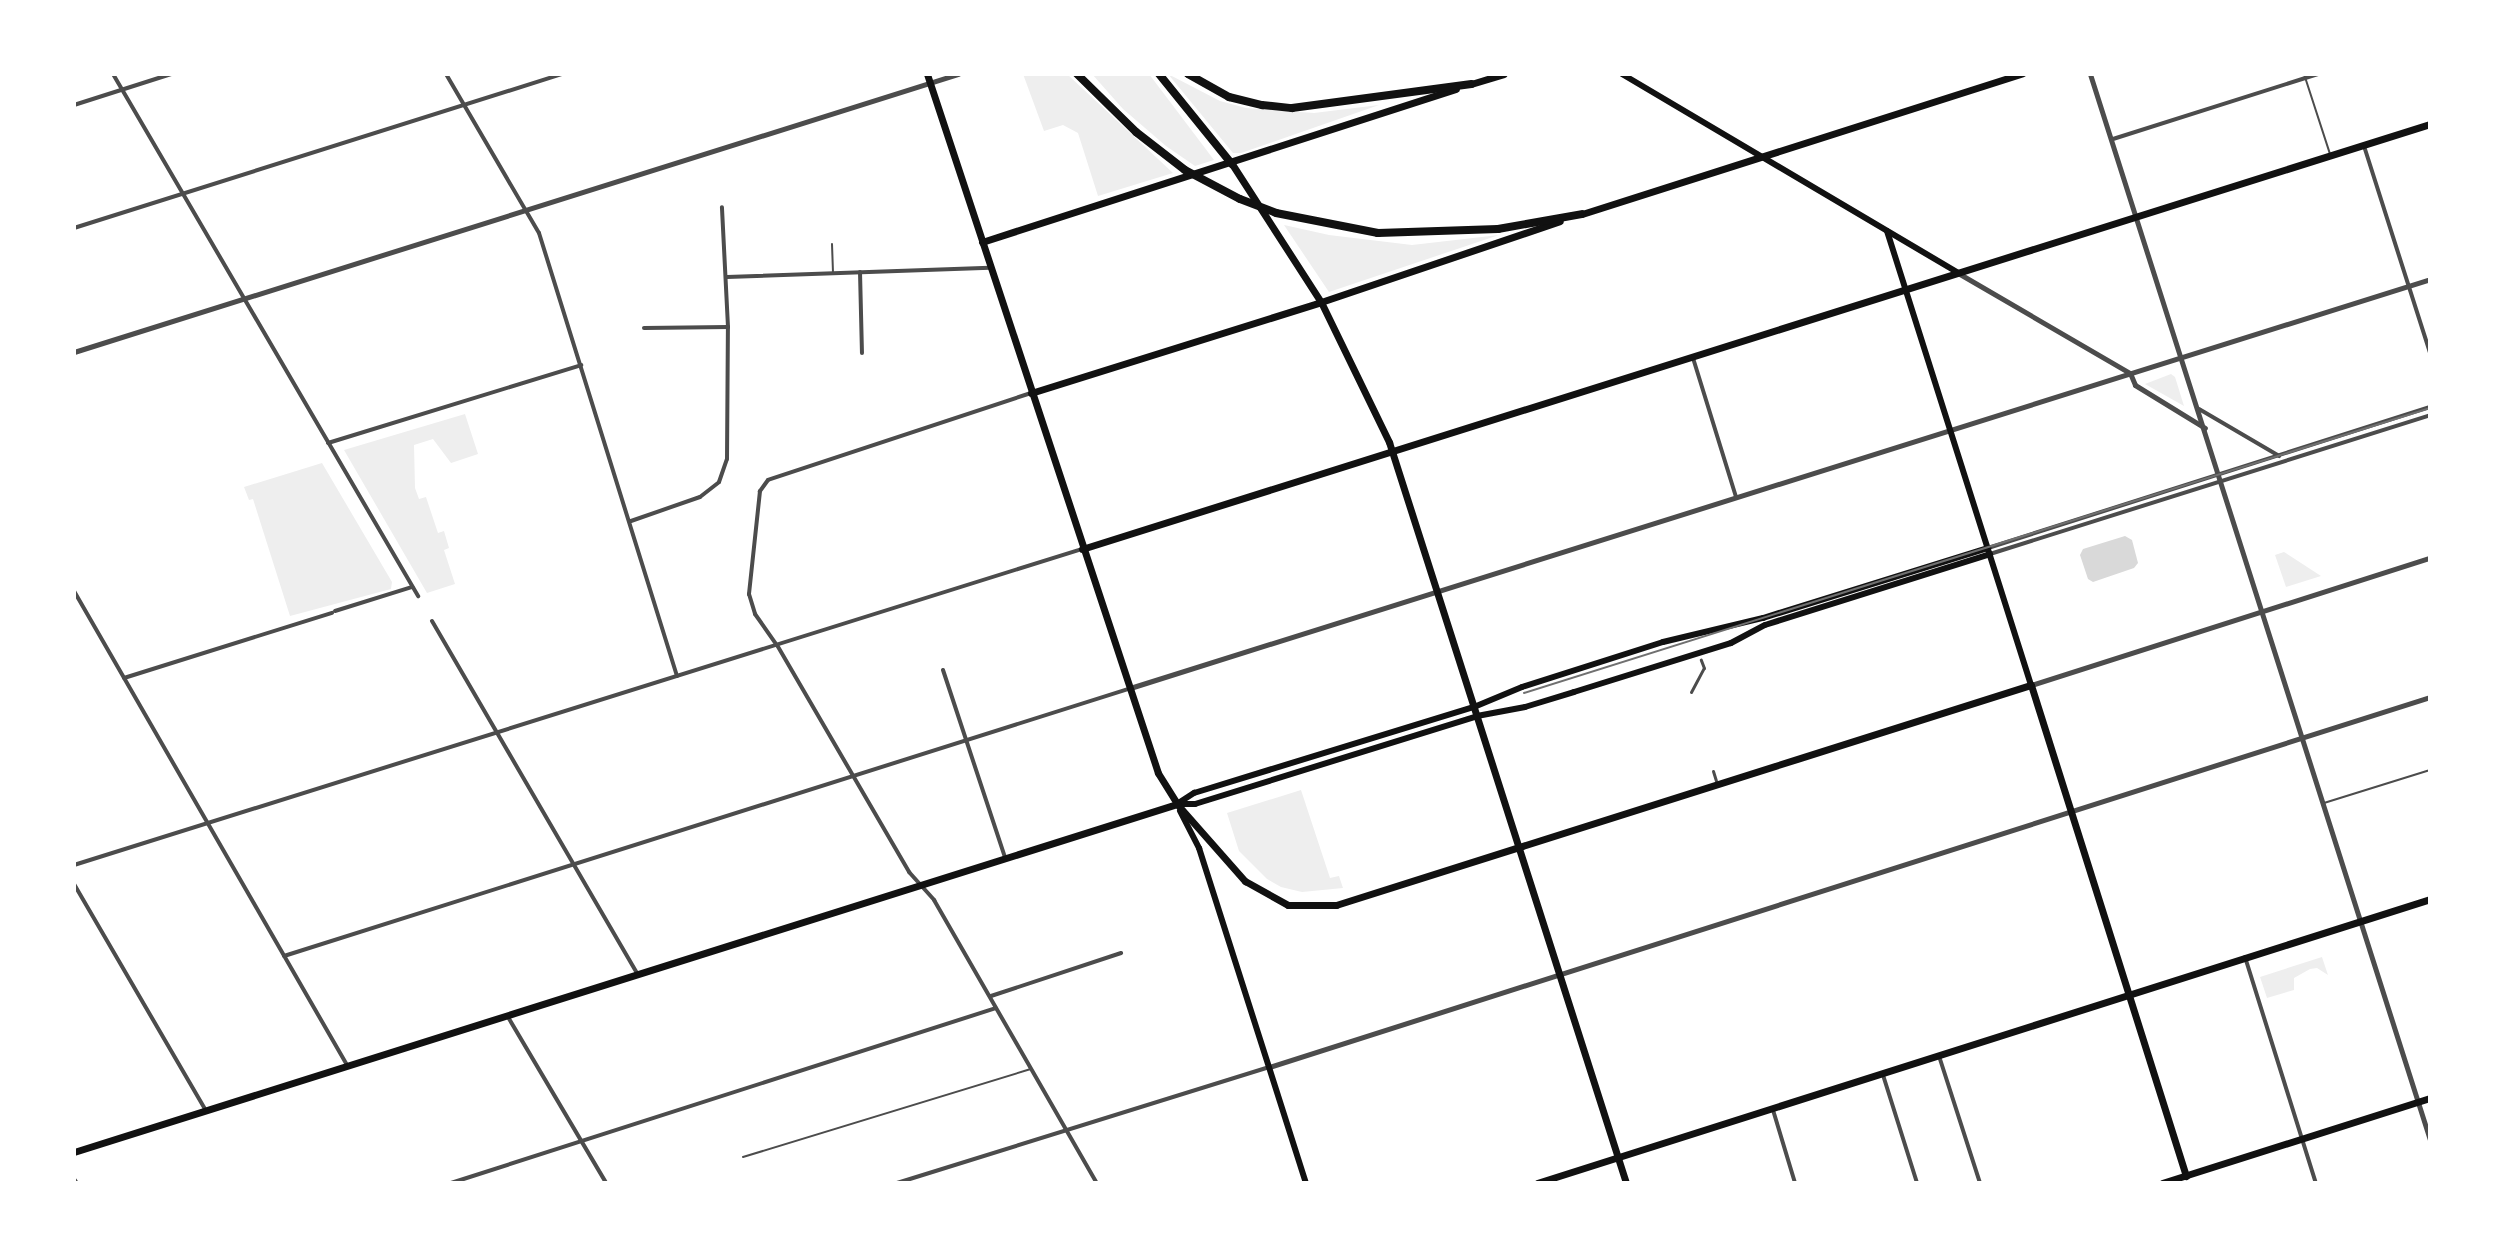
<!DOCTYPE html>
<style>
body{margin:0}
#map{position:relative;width:2504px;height:1257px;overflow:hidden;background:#fff;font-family:Figtree,sans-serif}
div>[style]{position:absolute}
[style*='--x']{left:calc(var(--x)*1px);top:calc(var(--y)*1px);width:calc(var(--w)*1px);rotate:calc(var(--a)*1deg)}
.green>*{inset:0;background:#eee}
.water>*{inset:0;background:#d9d9d9}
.service>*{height:2px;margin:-1px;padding:0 1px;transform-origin:1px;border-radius:1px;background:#4c4c4c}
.pedestrian>*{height:3px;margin:-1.5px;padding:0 1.5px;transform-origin:1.5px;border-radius:1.5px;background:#4c4c4c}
.minor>*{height:4px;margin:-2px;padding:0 2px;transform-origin:2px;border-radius:2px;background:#4c4c4c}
.tertiary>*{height:5px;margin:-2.5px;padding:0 2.5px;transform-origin:2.5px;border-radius:2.5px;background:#4c4c4c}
.secondary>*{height:6px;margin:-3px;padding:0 3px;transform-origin:3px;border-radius:3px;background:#111}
.primary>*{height:7px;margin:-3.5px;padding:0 3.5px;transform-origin:3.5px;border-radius:3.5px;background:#111}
.trunk>*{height:7px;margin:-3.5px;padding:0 3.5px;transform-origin:3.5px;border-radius:3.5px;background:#111}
.motorway>*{height:8px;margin:-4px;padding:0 4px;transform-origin:4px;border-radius:4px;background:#111}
.tram>*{height:2px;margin:-1px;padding:0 1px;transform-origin:1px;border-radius:1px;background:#707070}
span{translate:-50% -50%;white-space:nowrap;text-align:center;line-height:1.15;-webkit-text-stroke:6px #fff;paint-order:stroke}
.frame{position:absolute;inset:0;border:76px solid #fff;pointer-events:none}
</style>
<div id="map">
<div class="green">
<div style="clip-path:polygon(1023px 74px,1067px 74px,1173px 173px,1098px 196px,1078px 133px,1063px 125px,1044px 131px)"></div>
<div style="clip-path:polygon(1092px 74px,1149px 74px,1214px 160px,1195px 166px,1166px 146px,1123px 109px)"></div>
<div style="clip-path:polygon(1168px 74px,1220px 101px,1246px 108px,1314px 113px,1379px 105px,1241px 153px,1233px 153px)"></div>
<div style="clip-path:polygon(1284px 225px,1329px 235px,1412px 245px,1499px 235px,1329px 292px)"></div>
<div style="clip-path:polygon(2171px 374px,2175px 377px,2184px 406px,2145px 384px)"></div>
<div style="clip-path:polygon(465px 414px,478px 454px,451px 463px,433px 439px,414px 445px,415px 488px,419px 499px,426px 497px,438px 533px,444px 531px,449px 548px,444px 550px,455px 584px,427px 593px,344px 450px)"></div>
<div style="clip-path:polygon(322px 463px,392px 582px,391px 589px,290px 616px,253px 499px,249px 500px,244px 487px)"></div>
<div style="clip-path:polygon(2284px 552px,2321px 576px,2286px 587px,2275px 555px)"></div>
<div style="clip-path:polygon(1301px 790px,1330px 878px,1339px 876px,1343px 888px,1302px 892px,1281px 887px,1267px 879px,1239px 851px,1227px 813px)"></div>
<div style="clip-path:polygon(2322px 957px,2328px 975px,2317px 968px,2310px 969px,2294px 978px,2294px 990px,2267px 998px,2260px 977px)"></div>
</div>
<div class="water">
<div style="clip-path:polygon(2125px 536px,2132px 540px,2138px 563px,2134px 568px,2093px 582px,2088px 579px,2080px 555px,2083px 549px)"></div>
</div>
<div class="service">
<div style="--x:2304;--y:74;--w:84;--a:72"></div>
<div style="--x:832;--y:244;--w:28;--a:88"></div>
<div style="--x:2324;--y:803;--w:111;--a:-17.3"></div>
<div style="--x:743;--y:1157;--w:300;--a:-17"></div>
</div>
<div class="pedestrian">
<div style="--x:1691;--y:692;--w:27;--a:-62"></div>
<div style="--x:1704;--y:668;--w:9;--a:-111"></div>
<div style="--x:1713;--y:771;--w:10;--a:73"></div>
</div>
<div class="minor">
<div style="--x:113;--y:74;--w:605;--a:59.7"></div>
<div style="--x:446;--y:74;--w:184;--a:59.7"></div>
<div style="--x:539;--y:233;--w:464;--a:72.7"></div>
<div style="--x:74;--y:105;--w:102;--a:-17.7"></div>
<div style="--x:2113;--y:139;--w:215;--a:-17.6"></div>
<div style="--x:2364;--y:146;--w:217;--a:72.3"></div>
<div style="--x:74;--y:228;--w:512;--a:-17.51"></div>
<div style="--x:860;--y:272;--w:81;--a:88.6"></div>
<div style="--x:727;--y:277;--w:263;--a:-2"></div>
<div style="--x:644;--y:328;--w:84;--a:-0.7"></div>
<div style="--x:1693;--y:358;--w:145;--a:72.8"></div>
<div style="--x:1031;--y:393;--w:277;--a:161.7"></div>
<div style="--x:768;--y:480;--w:14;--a:126"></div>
<div style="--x:760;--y:491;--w:104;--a:96.1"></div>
<div style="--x:749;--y:594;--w:21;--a:73"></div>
<div style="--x:755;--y:614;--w:38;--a:55"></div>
<div style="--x:777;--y:645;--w:263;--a:59.8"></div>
<div style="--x:909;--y:872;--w:38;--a:48"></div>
<div style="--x:934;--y:900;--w:327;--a:60.1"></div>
<div style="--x:2199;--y:409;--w:93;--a:30.4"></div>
<div style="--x:328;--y:443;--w:265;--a:-17.1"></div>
<div style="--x:631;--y:521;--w:73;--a:-19.2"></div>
<div style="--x:700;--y:497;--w:24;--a:-38"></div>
<div style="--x:719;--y:482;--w:24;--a:-71"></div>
<div style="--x:727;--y:459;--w:132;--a:-89.6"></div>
<div style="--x:728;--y:327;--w:120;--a:-92.9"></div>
<div style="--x:1988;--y:548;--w:464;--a:-17.7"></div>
<div style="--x:1990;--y:554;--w:461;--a:-17.5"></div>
<div style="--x:74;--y:591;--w:547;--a:60.06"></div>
<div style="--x:335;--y:611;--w:81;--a:-17.3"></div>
<div style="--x:432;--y:621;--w:410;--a:59.8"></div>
<div style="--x:943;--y:670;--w:198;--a:71.7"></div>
<div style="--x:124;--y:678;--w:218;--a:-17.4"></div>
<div style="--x:74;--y:865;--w:1056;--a:-17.41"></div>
<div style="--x:74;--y:884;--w:263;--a:59.8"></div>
<div style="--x:284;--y:956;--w:885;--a:-17.55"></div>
<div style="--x:2245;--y:957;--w:237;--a:72.6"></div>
<div style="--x:991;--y:996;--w:137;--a:-18.3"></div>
<div style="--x:508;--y:1017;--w:193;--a:59.4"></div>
<div style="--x:1939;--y:1056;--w:133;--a:72.1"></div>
<div style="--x:1883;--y:1075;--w:113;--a:72.5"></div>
<div style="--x:1773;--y:1110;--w:76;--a:73.2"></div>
<div style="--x:451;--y:1183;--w:572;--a:-17.8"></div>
<div style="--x:897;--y:1183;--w:390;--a:-17.3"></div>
</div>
<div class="tertiary">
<div style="--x:2090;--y:74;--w:1119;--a:72.31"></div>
<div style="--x:1958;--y:273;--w:199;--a:30.2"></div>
<div style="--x:2130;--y:373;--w:13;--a:67"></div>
<div style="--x:2135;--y:385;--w:82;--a:31.6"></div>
<div style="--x:74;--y:352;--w:927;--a:-17.46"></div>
<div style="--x:2031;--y:685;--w:419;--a:-17.7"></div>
<div style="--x:1130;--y:688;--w:1363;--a:-17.46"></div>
<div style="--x:1269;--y:1067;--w:1219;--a:-17.68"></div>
<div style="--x:74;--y:1180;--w:4;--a:56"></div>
</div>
<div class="secondary">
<div style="--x:1622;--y:74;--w:391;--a:30.6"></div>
<div style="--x:1887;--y:231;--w:476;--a:72.4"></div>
<div style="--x:1180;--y:802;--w:17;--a:-33"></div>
<div style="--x:1194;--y:793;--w:293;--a:-17.1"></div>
<div style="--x:1474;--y:707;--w:52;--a:-22.6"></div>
<div style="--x:1522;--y:687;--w:148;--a:-17.7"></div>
<div style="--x:1663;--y:642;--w:103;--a:-13.5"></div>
<div style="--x:1763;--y:618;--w:236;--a:-17.3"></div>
<div style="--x:1177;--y:804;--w:18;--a:0"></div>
<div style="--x:1195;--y:804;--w:295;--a:-17.3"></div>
<div style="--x:1477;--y:716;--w:49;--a:-10.6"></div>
<div style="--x:1525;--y:707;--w:51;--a:-17"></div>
<div style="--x:1574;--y:692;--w:164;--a:-17.3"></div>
<div style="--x:1731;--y:643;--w:38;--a:-28"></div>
<div style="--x:1765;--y:625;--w:236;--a:-17.5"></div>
<div style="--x:1180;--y:811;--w:42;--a:62.8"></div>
<div style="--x:1199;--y:848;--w:352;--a:72.3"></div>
</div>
<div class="primary">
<div style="--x:927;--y:74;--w:736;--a:71.71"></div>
<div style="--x:1158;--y:773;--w:36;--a:58"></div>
<div style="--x:1177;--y:804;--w:103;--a:48.6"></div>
<div style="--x:1245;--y:881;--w:49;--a:29.2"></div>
<div style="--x:1288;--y:905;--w:48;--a:0"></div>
<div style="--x:1336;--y:905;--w:729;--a:-17.57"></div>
<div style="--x:2031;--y:685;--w:515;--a:72.48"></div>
<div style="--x:1232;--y:164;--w:164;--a:57.2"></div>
<div style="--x:1321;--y:302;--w:156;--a:64.1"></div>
<div style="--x:1389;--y:442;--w:778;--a:72.26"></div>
<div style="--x:982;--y:242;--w:498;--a:-17.9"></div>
<div style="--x:1031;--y:393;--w:304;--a:-17.4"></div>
<div style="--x:1321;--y:302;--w:252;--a:-18.7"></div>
<div style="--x:1082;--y:549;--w:1413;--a:-17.5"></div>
<div style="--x:74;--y:1152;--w:1157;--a:-17.51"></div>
<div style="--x:1537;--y:1183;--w:937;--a:-17.64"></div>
<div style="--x:2162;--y:1183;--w:281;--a:-17.6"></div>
</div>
<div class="trunk">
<div style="--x:1471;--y:84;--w:34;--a:-17"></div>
<div style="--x:1582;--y:214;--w:462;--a:-17.7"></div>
</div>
<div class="motorway">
<div style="--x:1077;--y:74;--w:83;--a:44.5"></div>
<div style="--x:1136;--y:132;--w:62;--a:37.8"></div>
<div style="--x:1185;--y:170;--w:62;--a:27.8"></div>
<div style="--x:1240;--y:199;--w:39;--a:21"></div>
<div style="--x:1276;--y:213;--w:104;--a:11.1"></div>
<div style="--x:1378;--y:233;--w:120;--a:-1.9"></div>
<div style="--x:1498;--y:229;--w:85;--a:-10.1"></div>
<div style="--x:1159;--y:74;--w:116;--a:51"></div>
<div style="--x:1188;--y:74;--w:47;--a:29.3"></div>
<div style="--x:1229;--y:97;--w:34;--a:14"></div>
<div style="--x:1262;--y:105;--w:30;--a:6"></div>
<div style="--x:1292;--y:108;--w:181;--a:-7.6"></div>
</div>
<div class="tram">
<div style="--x:1524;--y:693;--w:950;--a:-17.46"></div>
</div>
<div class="frame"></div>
</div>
